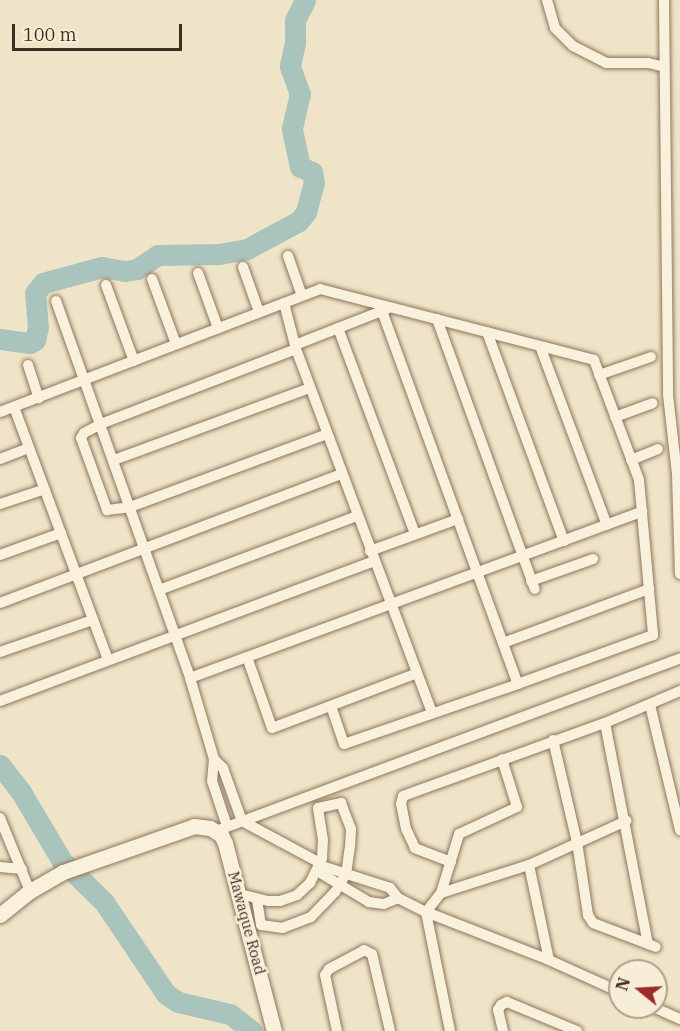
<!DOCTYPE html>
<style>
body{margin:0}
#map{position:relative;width:680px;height:1031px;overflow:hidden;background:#f0e4c8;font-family:"IBM Plex Serif",serif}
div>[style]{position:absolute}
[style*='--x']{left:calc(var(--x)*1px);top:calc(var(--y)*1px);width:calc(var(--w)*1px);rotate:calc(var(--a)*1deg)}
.river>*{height:21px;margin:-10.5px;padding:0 10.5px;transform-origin:10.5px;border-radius:10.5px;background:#a9c4bc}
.roads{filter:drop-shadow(0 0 2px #8d765c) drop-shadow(0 0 2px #8d765c)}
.street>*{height:10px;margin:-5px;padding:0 5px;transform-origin:5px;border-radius:5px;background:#faf1dc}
.secondary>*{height:15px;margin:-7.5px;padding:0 7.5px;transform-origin:7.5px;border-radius:7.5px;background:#faf1dc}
span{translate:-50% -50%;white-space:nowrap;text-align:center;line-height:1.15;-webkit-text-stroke:4.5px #f7eed8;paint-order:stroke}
.street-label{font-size:15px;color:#3d2e20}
.north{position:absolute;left:608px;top:959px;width:60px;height:60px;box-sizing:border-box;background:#f7eed8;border:2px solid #ada18e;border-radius:50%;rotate:288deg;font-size:16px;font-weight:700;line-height:24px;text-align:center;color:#3d2e20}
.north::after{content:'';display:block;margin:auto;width:21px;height:27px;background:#9e2a2b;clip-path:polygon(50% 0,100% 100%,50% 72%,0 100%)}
.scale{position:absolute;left:12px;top:24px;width:170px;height:27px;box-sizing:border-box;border:3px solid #3d2e20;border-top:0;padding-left:8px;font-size:18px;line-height:21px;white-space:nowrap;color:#3d2e20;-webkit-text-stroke:4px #f7eed8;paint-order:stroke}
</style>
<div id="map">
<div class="river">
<div style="--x:0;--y:339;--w:30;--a:8"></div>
<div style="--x:30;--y:343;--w:6;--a:-31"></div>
<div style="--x:35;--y:340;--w:13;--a:-77"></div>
<div style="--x:38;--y:327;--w:34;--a:-95"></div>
<div style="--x:35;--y:293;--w:13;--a:-51"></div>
<div style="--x:43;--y:283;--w:61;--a:-15.2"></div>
<div style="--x:102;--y:267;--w:23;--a:10"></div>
<div style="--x:125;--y:271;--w:12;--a:-9"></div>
<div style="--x:137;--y:269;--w:25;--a:-34"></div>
<div style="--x:158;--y:255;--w:61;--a:-0.9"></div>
<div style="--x:219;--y:254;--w:28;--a:-10"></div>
<div style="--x:247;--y:249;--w:59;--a:-28.3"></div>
<div style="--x:299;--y:221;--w:11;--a:-52"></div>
<div style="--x:306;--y:212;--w:30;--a:-75"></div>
<div style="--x:314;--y:183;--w:11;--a:-100"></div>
<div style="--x:312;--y:172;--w:13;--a:-157"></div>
<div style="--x:300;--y:167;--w:40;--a:-102"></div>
<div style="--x:292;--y:128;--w:35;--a:-77"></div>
<div style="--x:300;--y:94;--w:30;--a:-110"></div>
<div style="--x:290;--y:66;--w:24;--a:-78"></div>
<div style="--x:295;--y:43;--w:23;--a:-90"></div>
<div style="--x:295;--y:20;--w:22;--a:-63"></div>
<div style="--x:0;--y:765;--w:34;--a:52"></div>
<div style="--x:21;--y:792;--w:80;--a:59.3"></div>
<div style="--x:62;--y:861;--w:59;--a:44.3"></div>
<div style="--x:104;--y:902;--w:111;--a:56"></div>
<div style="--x:166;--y:994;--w:14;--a:34"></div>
<div style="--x:178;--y:1002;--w:53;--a:13"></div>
<div style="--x:230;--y:1014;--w:28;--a:38"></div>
</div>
<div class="roads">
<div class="street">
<div style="--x:547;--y:0;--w:29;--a:74"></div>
<div style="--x:555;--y:28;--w:25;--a:45"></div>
<div style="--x:573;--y:46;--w:37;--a:27"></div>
<div style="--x:606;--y:63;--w:42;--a:0"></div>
<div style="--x:648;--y:63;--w:17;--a:13"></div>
<div style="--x:664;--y:0;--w:395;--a:89.4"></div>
<div style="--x:668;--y:395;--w:80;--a:83.5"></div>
<div style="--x:677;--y:474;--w:100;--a:88.3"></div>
<div style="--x:288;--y:256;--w:42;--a:70.7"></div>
<div style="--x:243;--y:267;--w:48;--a:70.4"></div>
<div style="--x:198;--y:273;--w:59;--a:70"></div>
<div style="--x:152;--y:279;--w:69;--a:69.7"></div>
<div style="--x:106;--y:285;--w:81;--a:69.8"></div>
<div style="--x:56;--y:301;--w:400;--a:70.4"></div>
<div style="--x:190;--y:678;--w:84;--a:73.5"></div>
<div style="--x:214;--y:759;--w:13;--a:45"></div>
<div style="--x:223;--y:768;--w:56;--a:70.3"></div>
<div style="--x:242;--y:821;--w:89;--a:28.3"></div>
<div style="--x:284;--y:303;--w:48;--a:75.4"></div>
<div style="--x:296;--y:349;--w:389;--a:69.5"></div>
<div style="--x:382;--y:311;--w:397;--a:70"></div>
<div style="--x:437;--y:319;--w:287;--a:70.1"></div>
<div style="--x:338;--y:328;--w:220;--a:69.5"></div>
<div style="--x:487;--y:332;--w:223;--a:69.8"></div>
<div style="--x:295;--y:345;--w:99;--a:-21.4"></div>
<div style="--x:540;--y:346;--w:191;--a:69.5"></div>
<div style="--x:296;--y:349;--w:209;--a:159"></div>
<div style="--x:101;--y:424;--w:19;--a:152"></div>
<div style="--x:84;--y:433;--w:6;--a:121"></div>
<div style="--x:81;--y:438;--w:77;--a:70.1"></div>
<div style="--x:107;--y:510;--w:23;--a:-7"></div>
<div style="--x:130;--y:507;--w:210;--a:-20.3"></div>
<div style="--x:28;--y:365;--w:35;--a:72"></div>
<div style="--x:599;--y:375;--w:55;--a:-19.1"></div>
<div style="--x:14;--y:407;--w:270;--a:69.6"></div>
<div style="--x:0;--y:412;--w:343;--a:-21"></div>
<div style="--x:320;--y:289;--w:283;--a:14.5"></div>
<div style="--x:594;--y:360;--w:128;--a:69.4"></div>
<div style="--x:639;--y:480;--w:156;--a:84.8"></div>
<div style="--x:653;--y:635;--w:144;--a:160.1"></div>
<div style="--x:518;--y:684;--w:184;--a:161"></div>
<div style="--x:344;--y:744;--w:40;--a:-108.9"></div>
<div style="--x:615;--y:417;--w:40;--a:-20.2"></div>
<div style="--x:0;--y:459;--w:31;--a:-21"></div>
<div style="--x:114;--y:460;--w:209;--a:-20.2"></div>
<div style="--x:631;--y:460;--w:29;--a:-22"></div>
<div style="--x:0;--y:504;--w:47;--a:-18.4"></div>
<div style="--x:370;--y:551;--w:94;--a:-20"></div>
<div style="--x:0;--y:555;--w:65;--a:-19.8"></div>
<div style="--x:531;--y:581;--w:66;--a:-19.5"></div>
<div style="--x:159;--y:590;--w:211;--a:-20.5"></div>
<div style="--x:0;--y:603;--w:366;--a:-20.7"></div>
<div style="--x:503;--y:643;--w:156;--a:-20.3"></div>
<div style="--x:0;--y:652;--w:98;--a:-19"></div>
<div style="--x:247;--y:657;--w:75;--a:70.6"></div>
<div style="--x:272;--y:728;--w:153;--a:-20.7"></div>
<div style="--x:190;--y:678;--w:482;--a:-20.2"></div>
<div style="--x:0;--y:701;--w:399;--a:-20.5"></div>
<div style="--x:650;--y:705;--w:129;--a:76.5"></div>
<div style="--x:605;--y:723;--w:225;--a:79"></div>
<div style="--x:553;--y:740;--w:105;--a:76.8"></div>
<div style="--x:577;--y:842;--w:74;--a:81.4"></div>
<div style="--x:588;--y:915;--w:9;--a:58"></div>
<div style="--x:593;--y:923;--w:67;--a:20.9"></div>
<div style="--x:214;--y:759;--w:22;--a:95"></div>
<div style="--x:212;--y:781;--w:47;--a:71.6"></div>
<div style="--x:0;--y:818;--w:79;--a:67.7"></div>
<div style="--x:216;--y:831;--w:495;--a:-20.4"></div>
<div style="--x:451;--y:862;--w:39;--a:-159"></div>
<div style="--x:415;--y:848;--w:21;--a:-115"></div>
<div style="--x:406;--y:829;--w:25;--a:-101"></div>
<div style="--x:401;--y:804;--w:8;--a:-76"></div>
<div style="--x:403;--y:796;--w:215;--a:-19.9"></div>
<div style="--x:605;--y:723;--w:82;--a:-23.1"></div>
<div style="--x:319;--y:865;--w:75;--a:17.9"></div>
<div style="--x:390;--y:888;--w:13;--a:51"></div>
<div style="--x:398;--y:898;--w:31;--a:27"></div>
<div style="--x:426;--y:912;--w:132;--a:21.3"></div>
<div style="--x:549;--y:960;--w:78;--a:24.3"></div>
<div style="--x:529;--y:865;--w:97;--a:78.1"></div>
<div style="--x:0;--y:867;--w:22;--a:5"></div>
<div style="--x:317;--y:871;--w:61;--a:30.8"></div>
<div style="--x:369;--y:902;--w:15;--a:8"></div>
<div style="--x:384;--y:904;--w:15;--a:-23"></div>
<div style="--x:441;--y:893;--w:92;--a:-17.7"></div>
<div style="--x:529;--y:865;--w:107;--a:-24.4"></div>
<div style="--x:240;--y:894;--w:29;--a:14"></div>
<div style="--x:268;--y:901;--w:12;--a:0"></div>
<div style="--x:280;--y:901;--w:18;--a:-19"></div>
<div style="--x:297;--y:895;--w:18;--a:-43"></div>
<div style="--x:310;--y:883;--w:28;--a:-64"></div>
<div style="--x:322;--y:858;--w:18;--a:-87"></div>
<div style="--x:323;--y:840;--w:32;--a:-99"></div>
<div style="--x:318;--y:808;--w:24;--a:-12"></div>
<div style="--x:341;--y:803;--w:28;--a:69"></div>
<div style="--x:351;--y:829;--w:17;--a:93"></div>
<div style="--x:350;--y:846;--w:28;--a:98"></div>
<div style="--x:346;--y:874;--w:21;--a:121"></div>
<div style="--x:335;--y:892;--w:35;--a:134"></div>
<div style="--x:311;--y:917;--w:30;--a:159"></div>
<div style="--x:283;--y:928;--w:22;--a:-172"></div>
<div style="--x:261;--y:925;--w:25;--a:-99"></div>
<div style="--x:653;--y:1007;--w:30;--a:24"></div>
<div style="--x:337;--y:1031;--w:57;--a:-102.1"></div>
<div style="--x:325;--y:975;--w:7;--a:-56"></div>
<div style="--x:329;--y:969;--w:40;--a:-28"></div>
<div style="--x:364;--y:950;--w:9;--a:27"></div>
<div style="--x:372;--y:954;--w:79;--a:76.8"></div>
<div style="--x:450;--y:1031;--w:121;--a:-101.4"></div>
<div style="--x:426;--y:912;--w:24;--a:-52"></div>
<div style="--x:441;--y:893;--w:62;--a:-73"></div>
<div style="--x:459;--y:834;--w:64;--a:-25"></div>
<div style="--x:517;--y:807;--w:50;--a:-107.4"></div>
<div style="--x:503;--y:1031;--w:22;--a:-103"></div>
<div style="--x:498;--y:1010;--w:6;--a:-59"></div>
<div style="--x:501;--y:1005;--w:7;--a:-27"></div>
<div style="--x:507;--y:1002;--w:76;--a:22.5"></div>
</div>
<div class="secondary">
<div style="--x:0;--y:915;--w:38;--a:-39"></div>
<div style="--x:30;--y:891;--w:38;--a:-30"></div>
<div style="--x:63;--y:872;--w:139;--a:-19.3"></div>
<div style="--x:194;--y:826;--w:16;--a:7"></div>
<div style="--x:210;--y:828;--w:13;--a:32"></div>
<div style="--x:221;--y:835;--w:9;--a:63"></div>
<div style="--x:225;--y:843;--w:194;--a:75.4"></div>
</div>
</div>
<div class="street-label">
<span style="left:247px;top:923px;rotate:75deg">Mawaque Road</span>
</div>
<div class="north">N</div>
<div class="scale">100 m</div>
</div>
